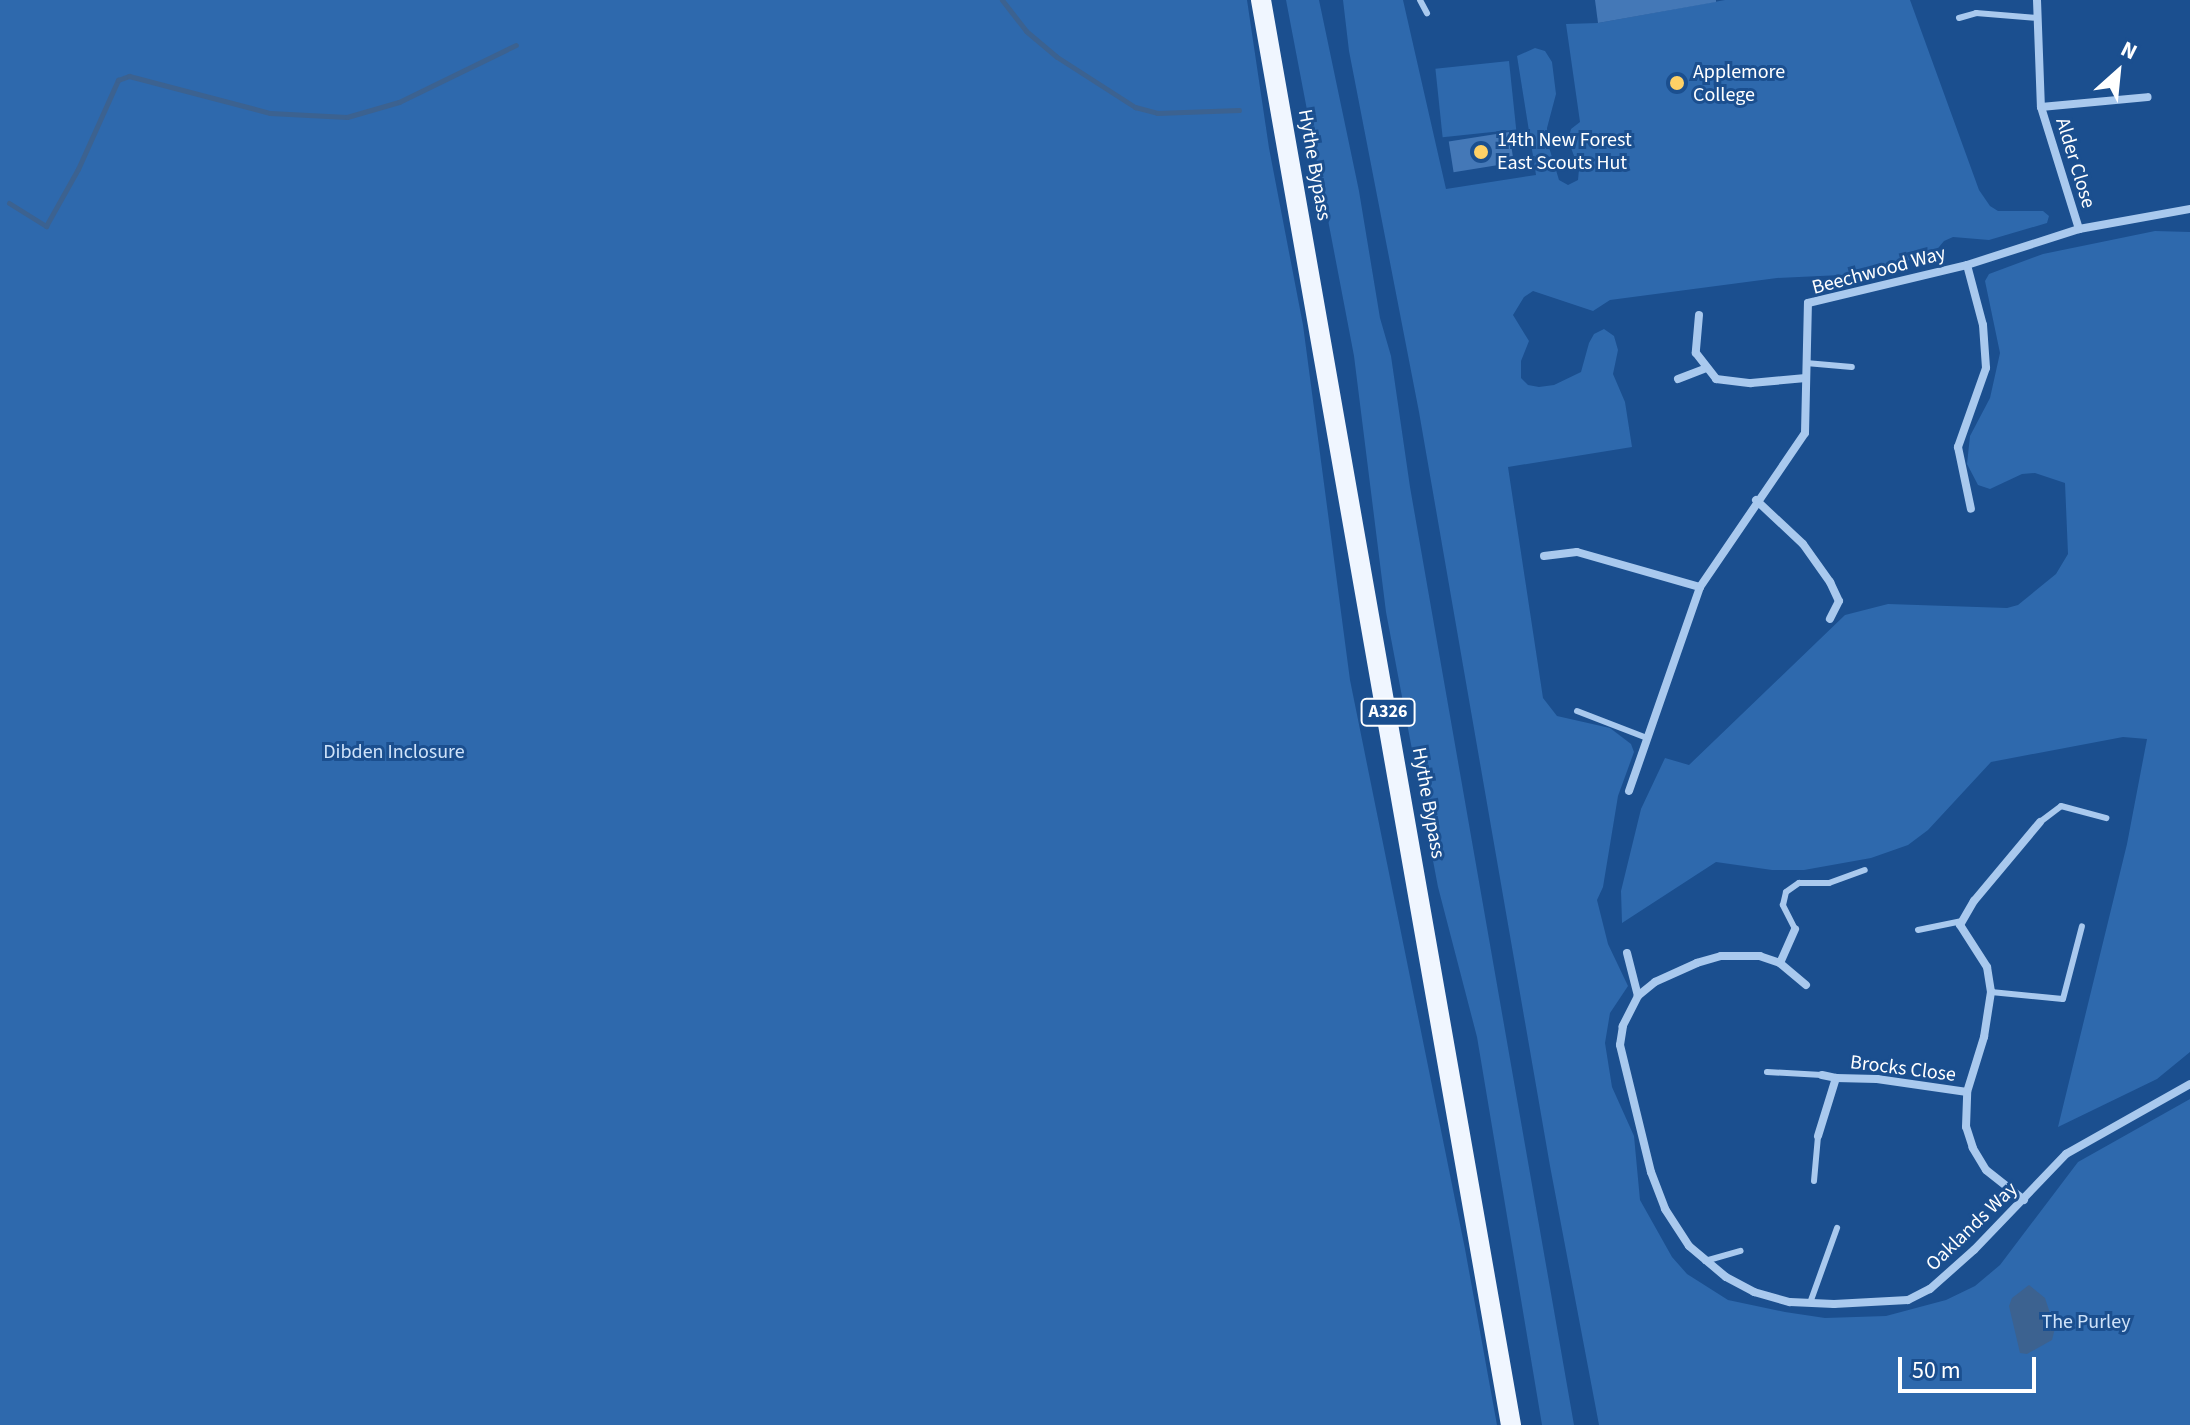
<!DOCTYPE html>
<style>
body{margin:0}
#map{position:relative;width:2190px;height:1425px;overflow:hidden;background:#1b4f8f;font-family:"Source Sans 3",sans-serif}
div>[style]{position:absolute}
[style*='--x']{left:calc(var(--x)*1px);top:calc(var(--y)*1px);width:calc(var(--w)*1px);rotate:calc(var(--a)*1deg)}
.green>*{inset:0;background:#2e69ad;transform-origin:0 0}
.water>*{inset:0;background:#3c6290}
.stream>*{height:5px;margin:-2.5px;padding:0 2.5px;transform-origin:2.5px;border-radius:2.5px;background:#3c6290}
.building>*{inset:0;background:#4478b7;transform-origin:0 0}
.service>*{height:6px;margin:-3px;padding:0 3px;transform-origin:3px;border-radius:3px;background:#a9c9ee}
.minor>*{height:8px;margin:-4px;padding:0 4px;transform-origin:4px;border-radius:4px;background:#a9c9ee}
.primary>*{height:20px;margin:-10px;padding:0 10px;transform-origin:10px;border-radius:10px;background:#f0f6ff}
.dots>*{width:22px;height:22px;translate:-50% -50%;box-sizing:border-box;border:4px solid #1b4f8f;border-radius:50%}
span{translate:-50% -50%;white-space:nowrap;text-align:center;line-height:1.15;-webkit-text-stroke:6px #1b4f8f;paint-order:stroke}
.shield-label span{padding:2px 6px;background:#1b4f8f;border:2px solid;border-radius:6px;-webkit-text-stroke-width:0}
.shield-label{font-size:18px;color:#fff;font-weight:700}
.poi-label{font-size:20px;color:#fff}
.left{translate:0 -50%;text-align:left}
.street-label{font-size:20px;color:#fff}
.park-label{font-size:20px;color:#cfe3fa}
.north{position:absolute;left:2078px;top:32px;width:80px;height:80px;-webkit-text-stroke:6px #1b4f8f;paint-order:stroke;rotate:27deg;font-size:22px;font-weight:700;line-height:32px;text-align:center;color:#fff}
.north::after{content:'';display:block;margin:auto;width:28px;height:36px;background:#fff;clip-path:polygon(50% 0,100% 100%,50% 72%,0 100%)}
.scale{position:absolute;left:1898px;top:1357px;width:138px;height:36px;box-sizing:border-box;border:4px solid #fff;border-top:0;padding-left:10px;font-size:24px;line-height:28px;white-space:nowrap;color:#fff;-webkit-text-stroke:6px #1b4f8f;paint-order:stroke}
</style>
<div id="map">
<div class="green">
<div style="clip-path:polygon(0 0,1247px 0,1269px 148px,1303px 325px,1350px 680px,1465px 1249px,1497px 1425px,0 1425px)"></div>
<div style="clip-path:polygon(1286px 0,1319px 0,1359px 191px,1380px 318px,1391px 356px,1410px 487px,1574px 1425px,1542px 1425px,1477px 1037px,1438px 887px,1386px 612px,1354px 356px)"></div>
<div style="clip-path:polygon(1343px 0,1403px 0,1446px 189px,1536px 175px,1517px 56px,1535px 48px,1545px 51px,1552px 62px,1556px 94px,1547px 128px,1548px 144px,1559px 180px,1568px 185px,1578px 180px,1579px 169px,1568px 140px,1571px 129px,1580px 122px,1566px 24px,1598px 23px,1725px 0,1910px 0,1979px 190px,1990px 206px,1998px 211px,2043px 211px,2049px 216px,2047px 223px,1989px 240px,1953px 237px,1944px 241px,1934px 253px,1862px 274px,1777px 278px,1610px 300px,1593px 311px,1533px 291px,1524px 297px,1513px 315px,1529px 341px,1521px 361px,1521px 378px,1528px 385px,1539px 387px,1554px 385px,1581px 372px,1589px 343px,1594px 334px,1604px 329px,1614px 336px,1618px 350px,1613px 374px,1625px 402px,1632px 447px,1508px 467px,1543px 698px,1557px 716px,1610px 728px,1631px 744px,1634px 752px,1618px 796px,1603px 887px,1597px 900px,1608px 944px,1628px 986px,1610px 1013px,1605px 1043px,1612px 1087px,1634px 1136px,1640px 1200px,1672px 1257px,1687px 1274px,1728px 1300px,1785px 1312px,1825px 1318px,1886px 1316px,1946px 1300px,1975px 1286px,2000px 1265px,2078px 1162px,2190px 1099px,2190px 1425px,1599px 1425px,1550px 1166px,1419px 412px,1349px 51px)"></div>
<div style="left:1509px;top:61px;width:69px;height:74px;rotate:84deg"></div>
<div style="clip-path:polygon(2155px 231px,2190px 232px,2190px 1052px,2157px 1079px,2058px 1127px,2127px 844px,2147px 739px,2123px 737px,1991px 762px,1928px 830px,1908px 845px,1871px 858px,1804px 870px,1772px 870px,1716px 862px,1622px 923px,1621px 891px,1641px 809px,1665px 758px,1689px 765px,1845px 615px,1888px 604px,2007px 608px,2018px 605px,2056px 574px,2068px 554px,2065px 483px,2035px 473px,2022px 474px,1990px 489px,1978px 485px,1967px 464px,1970px 436px,1990px 398px,2000px 353px,1985px 281px,1989px 274px,2043px 254px)"></div>
</div>
<div class="water">
<div style="clip-path:polygon(2029px 1285px,2045px 1298px,2055px 1328px,2052px 1340px,2027px 1354px,2020px 1353px,2009px 1306px,2012px 1298px)"></div>
</div>
<div class="stream">
<div style="--x:1002;--y:0;--w:39;--a:52"></div>
<div style="--x:1026;--y:31;--w:40;--a:40"></div>
<div style="--x:1057;--y:57;--w:93;--a:32.7"></div>
<div style="--x:1135;--y:107;--w:23;--a:15"></div>
<div style="--x:1157;--y:113;--w:82;--a:-2.1"></div>
<div style="--x:9;--y:203;--w:44;--a:31.9"></div>
<div style="--x:46;--y:226;--w:65;--a:-60.7"></div>
<div style="--x:78;--y:169;--w:98;--a:-65.8"></div>
<div style="--x:118;--y:80;--w:12;--a:-20"></div>
<div style="--x:129;--y:76;--w:146;--a:14.7"></div>
<div style="--x:270;--y:113;--w:77;--a:3"></div>
<div style="--x:347;--y:117;--w:54;--a:-16.1"></div>
<div style="--x:399;--y:102;--w:130;--a:-26"></div>
</div>
<div class="building">
<div style="clip-path:polygon(1595px 0,1716px 0,1716px 2px,1598px 23px)"></div>
<div style="left:1509px;top:132px;width:31px;height:61px;rotate:81deg"></div>
</div>
<div class="service">
<div style="--x:1420;--y:0;--w:15;--a:62"></div>
<div style="--x:1959;--y:18;--w:18;--a:-16"></div>
<div style="--x:1976;--y:13;--w:62;--a:4.6"></div>
<div style="--x:1806;--y:363;--w:46;--a:5"></div>
<div style="--x:1577;--y:711;--w:75;--a:21.1"></div>
<div style="--x:2040;--y:822;--w:26;--a:-37"></div>
<div style="--x:2061;--y:806;--w:47;--a:14.9"></div>
<div style="--x:1795;--y:929;--w:27;--a:-117"></div>
<div style="--x:1783;--y:905;--w:13;--a:-77"></div>
<div style="--x:1786;--y:892;--w:16;--a:-35"></div>
<div style="--x:1799;--y:883;--w:30;--a:0"></div>
<div style="--x:1829;--y:883;--w:38;--a:-20"></div>
<div style="--x:1918;--y:930;--w:45;--a:-11.6"></div>
<div style="--x:1991;--y:992;--w:72;--a:5.6"></div>
<div style="--x:2063;--y:999;--w:75;--a:-75.4"></div>
<div style="--x:1767;--y:1072;--w:55;--a:3.1"></div>
<div style="--x:1814;--y:1181;--w:45;--a:-84.9"></div>
<div style="--x:1705;--y:1261;--w:37;--a:-16"></div>
<div style="--x:1810;--y:1303;--w:80;--a:-70.2"></div>
</div>
<div class="minor">
<div style="--x:2037;--y:0;--w:107;--a:87.9"></div>
<div style="--x:2041;--y:107;--w:128;--a:72.7"></div>
<div style="--x:2041;--y:107;--w:107;--a:-5.3"></div>
<div style="--x:1967;--y:265;--w:62;--a:75.1"></div>
<div style="--x:1983;--y:325;--w:43;--a:86"></div>
<div style="--x:1986;--y:368;--w:84;--a:109.5"></div>
<div style="--x:1958;--y:447;--w:63;--a:78.2"></div>
<div style="--x:1699;--y:315;--w:38;--a:95"></div>
<div style="--x:1696;--y:353;--w:33;--a:52"></div>
<div style="--x:1716;--y:379;--w:35;--a:7"></div>
<div style="--x:1751;--y:383;--w:55;--a:-5.2"></div>
<div style="--x:1678;--y:379;--w:31;--a:-21"></div>
<div style="--x:1756;--y:500;--w:64;--a:43.1"></div>
<div style="--x:1803;--y:544;--w:47;--a:54.6"></div>
<div style="--x:1830;--y:582;--w:21;--a:65"></div>
<div style="--x:1839;--y:601;--w:20;--a:117"></div>
<div style="--x:1544;--y:556;--w:33;--a:-7"></div>
<div style="--x:1577;--y:552;--w:128;--a:15.9"></div>
<div style="--x:1629;--y:791;--w:216;--a:-70.8"></div>
<div style="--x:1700;--y:587;--w:186;--a:-55.7"></div>
<div style="--x:1805;--y:433;--w:130;--a:-88.7"></div>
<div style="--x:1808;--y:303;--w:163;--a:-13.4"></div>
<div style="--x:1967;--y:265;--w:118;--a:-17.8"></div>
<div style="--x:2079;--y:229;--w:113;--a:-10.2"></div>
<div style="--x:1627;--y:953;--w:44;--a:75.7"></div>
<div style="--x:1780;--y:963;--w:37;--a:-66"></div>
<div style="--x:1806;--y:985;--w:34;--a:-140"></div>
<div style="--x:1780;--y:963;--w:21;--a:-161"></div>
<div style="--x:1760;--y:956;--w:39;--a:180"></div>
<div style="--x:1721;--y:956;--w:25;--a:164"></div>
<div style="--x:1697;--y:963;--w:46;--a:155.7"></div>
<div style="--x:1655;--y:982;--w:22;--a:141"></div>
<div style="--x:1638;--y:996;--w:34;--a:117"></div>
<div style="--x:1623;--y:1026;--w:19;--a:99"></div>
<div style="--x:1620;--y:1045;--w:131;--a:76.3"></div>
<div style="--x:1651;--y:1172;--w:40;--a:69"></div>
<div style="--x:1665;--y:1209;--w:44;--a:57"></div>
<div style="--x:1689;--y:1246;--w:48;--a:40"></div>
<div style="--x:1726;--y:1277;--w:32;--a:28"></div>
<div style="--x:1754;--y:1292;--w:37;--a:16"></div>
<div style="--x:1790;--y:1302;--w:44;--a:2.6"></div>
<div style="--x:1834;--y:1304;--w:74;--a:-3.1"></div>
<div style="--x:1908;--y:1300;--w:25;--a:-27"></div>
<div style="--x:1930;--y:1289;--w:59;--a:-41.6"></div>
<div style="--x:1974;--y:1250;--w:133;--a:-46.2"></div>
<div style="--x:2066;--y:1154;--w:142;--a:-29.4"></div>
<div style="--x:1822;--y:1075;--w:14;--a:12"></div>
<div style="--x:1818;--y:1136;--w:61;--a:-72.8"></div>
<div style="--x:1836;--y:1078;--w:41;--a:1.4"></div>
<div style="--x:1877;--y:1079;--w:91;--a:8.2"></div>
<div style="--x:2024;--y:1200;--w:48;--a:-141.7"></div>
<div style="--x:1986;--y:1170;--w:26;--a:-121"></div>
<div style="--x:1973;--y:1148;--w:22;--a:-108"></div>
<div style="--x:1966;--y:1127;--w:35;--a:-88"></div>
<div style="--x:1967;--y:1092;--w:58;--a:-72.8"></div>
<div style="--x:1984;--y:1037;--w:46;--a:-81.2"></div>
<div style="--x:1991;--y:992;--w:25;--a:-99"></div>
<div style="--x:1987;--y:967;--w:50;--a:-122.7"></div>
<div style="--x:1960;--y:925;--w:28;--a:-60"></div>
<div style="--x:1974;--y:901;--w:103;--a:-50.1"></div>
</div>
<div class="primary">
<div style="--x:1261;--y:0;--w:1447;--a:80.05"></div>
</div>
<div class="dots">
<div style="left:1677px;top:83px;background:#ffd166"></div>
<div style="left:1481px;top:152px;background:#ffd166"></div>
</div>
<div class="shield-label">
<span style="left:1388px;top:712px">A326</span>
</div>
<div class="poi-label">
<span class="left" style="left:1693px;top:84px">Applemore<br>College</span>
<span class="left" style="left:1497px;top:152px">14th New Forest<br>East Scouts Hut</span>
</div>
<div class="street-label">
<span style="left:2075px;top:163px;rotate:73deg">Alder Close</span>
<span style="left:1314px;top:165px;rotate:80deg">Hythe Bypass</span>
<span style="left:1879px;top:271px;rotate:-15deg">Beechwood Way</span>
<span style="left:1428px;top:803px;rotate:80deg">Hythe Bypass</span>
<span style="left:1903px;top:1069px;rotate:7deg">Brocks Close</span>
<span style="left:1972px;top:1227px;rotate:-44deg">Oaklands Way</span>
</div>
<div class="park-label">
<span style="left:394px;top:752px">Dibden Inclosure</span>
<span style="left:2086px;top:1322px">The Purley</span>
</div>
<div class="north">N</div>
<div class="scale">50 m</div>
</div>
